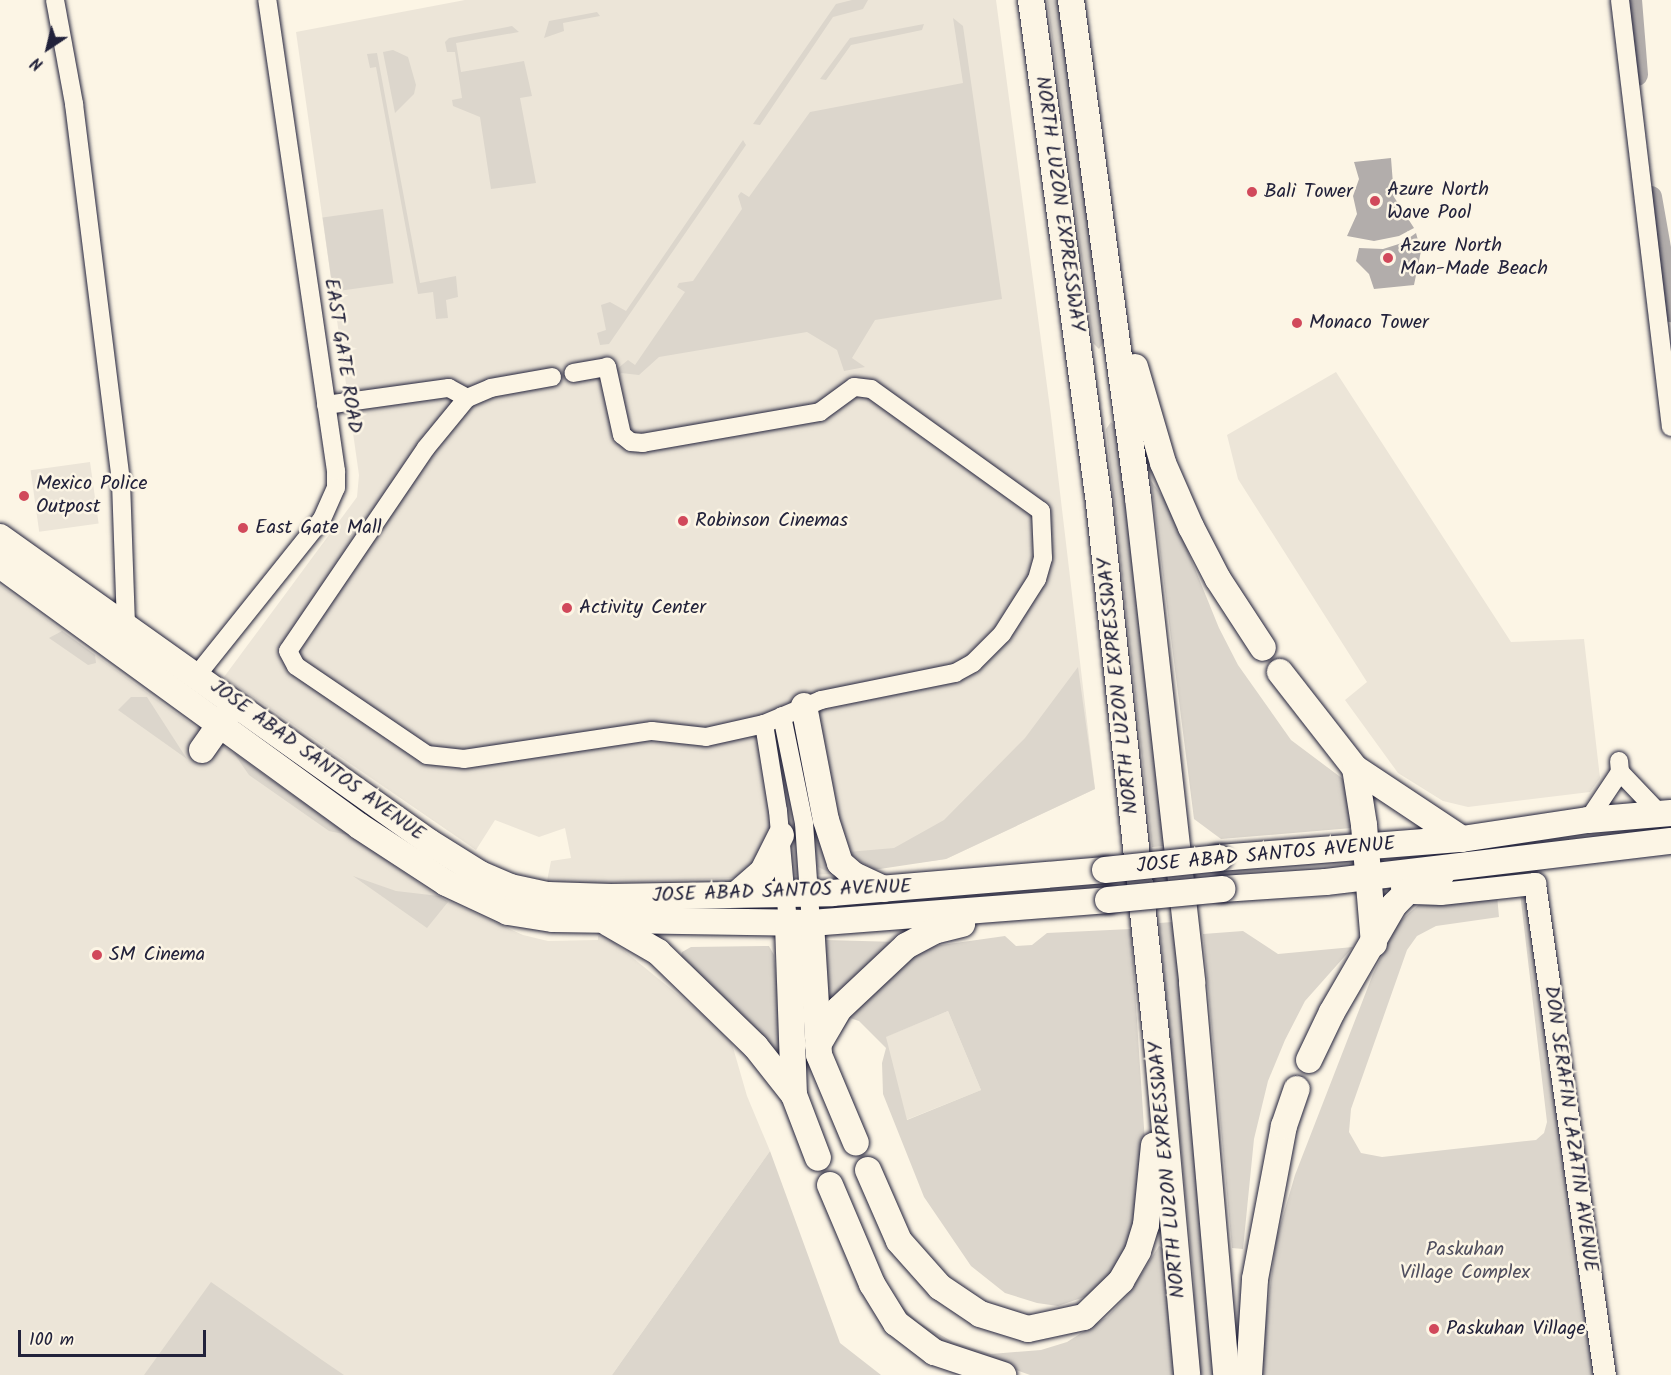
<!DOCTYPE html>
<style>
body{margin:0}
#map{position:relative;width:1671px;height:1375px;overflow:hidden;background:#fcf5e5;font-family:Kalam,sans-serif}
div>[style]{position:absolute}
[style*='--x']{left:calc(var(--x)*1px);top:calc(var(--y)*1px);width:calc(var(--w)*1px);rotate:calc(var(--a)*1deg)}
.built>*{inset:0;background:#ece5d8;transform-origin:0 0}
.green>*{inset:0;background:#dcd6cc;transform-origin:0 0}
.water>*{inset:0;background:#b2adab}
.river>*{height:22px;margin:-11px;padding:0 11px;transform-origin:11px;border-radius:11px;background:#b2adab}
.roads{filter:drop-shadow(0 0 2px #22223b) drop-shadow(0 0 2px #22223b)}
.minor>*{height:18px;margin:-9px;padding:0 9px;transform-origin:9px;border-radius:9px;background:#fcf5e5}
.major>*{height:22px;margin:-11px;padding:0 11px;transform-origin:11px;border-radius:11px;background:#fcf5e5}
.highway>*{height:26px;margin:-13px;padding:0 13px;transform-origin:13px;border-radius:13px;background:#fcf5e5}
.bridges{filter:drop-shadow(0 0 2px #22223b) drop-shadow(0 0 2px #22223b)}
.highway-bridge>*{height:26px;margin:-13px;padding:0 13px;transform-origin:13px;border-radius:13px;background:#fcf5e5}
.dots>*{width:16px;height:16px;translate:-50% -50%;box-sizing:border-box;border:3px solid #fcf5e5;border-radius:50%}
span{translate:-50% -50%;white-space:nowrap;text-align:center;line-height:1.15;-webkit-text-stroke:5px #fcf5e5;paint-order:stroke}
.poi-label{font-size:20px;color:#22223b}
.left{translate:0 -50%;text-align:left}
.street-label{font-size:20px;color:#22223b}
.park-label{font-size:20px;color:#504f5f}
.north{position:absolute;left:18px;top:18px;width:60px;height:60px;-webkit-text-stroke:4px #fcf5e5;paint-order:stroke;rotate:215deg;font-size:16px;font-weight:700;line-height:24px;text-align:center;color:#22223b}
.north::after{content:'';display:block;margin:auto;width:21px;height:27px;background:#22223b;clip-path:polygon(50% 0,100% 100%,50% 72%,0 100%)}
.scale{position:absolute;left:18px;top:1330px;width:188px;height:27px;box-sizing:border-box;border:3px solid #22223b;border-top:0;padding-left:8px;font-size:18px;line-height:21px;white-space:nowrap;color:#22223b;-webkit-text-stroke:4px #fcf5e5;paint-order:stroke}
</style>
<div id="map">
<div class="built">
<div style="clip-path:polygon(465px 0,996px 0,1051px 416px,1095px 789px,946px 859px,833px 874px,585px 884px,547px 881px,551px 861px,571px 858px,565px 828px,539px 837px,495px 820px,476px 850px,224px 677px,357px 497px,359px 475px,296px 32px)"></div>
<div style="clip-path:polygon(1336px 372px,1511px 642px,1584px 639px,1600px 778px,1590px 792px,1468px 807px,1443px 801px,1398px 773px,1345px 700px,1367px 682px,1238px 479px,1227px 435px)"></div>
<div style="left:90px;top:462px;width:62px;height:60px;rotate:82deg"></div>
<div style="clip-path:polygon(0 585px,153px 697px,439px 897px,523px 935px,548px 941px,598px 940px,598px 936px,606px 936px,703px 1015px,732px 1044px,747px 1096px,770px 1151px,612px 1375px,0 1375px)"></div>
<div style="clip-path:polygon(948px 1011px,981px 1090px,906px 1120px,885px 1037px)"></div>
</div>
<div class="green">
<div style="clip-path:polygon(852px 0,868px 0,863px 9px,833px 17px,760px 125px,753px 124px,836px 4px)"></div>
<div style="clip-path:polygon(1047px 0,1058px 0,1104px 341px,1099px 349px,1093px 343px)"></div>
<div style="clip-path:polygon(597px 12px,600px 16px,563px 23px,564px 31px,544px 38px,549px 21px)"></div>
<div style="clip-path:polygon(953px 18px,963px 26px,1002px 299px,875px 320px,852px 358px,865px 367px,844px 371px,837px 350px,807px 332px,659px 357px,639px 375px,621px 373px,618px 377px,617px 369px,628px 360px,635px 365px,685px 292px,677px 287px,679px 283px,693px 281px,742px 209px,738px 196px,741px 192px,749px 197px,810px 112px,963px 83px)"></div>
<div style="clip-path:polygon(924px 24px,922px 30px,851px 45px,826px 80px,820px 79px,850px 38px)"></div>
<div style="clip-path:polygon(512px 26px,519px 32px,456px 43px,461px 72px,524px 61px,532px 96px,520px 98px,536px 183px,491px 189px,480px 117px,453px 106px,452px 100px,462px 98px,455px 52px,447px 52px,445px 42px,449px 38px)"></div>
<div style="clip-path:polygon(393px 50px,408px 57px,416px 85px,414px 94px,395px 113px,383px 52px)"></div>
<div style="clip-path:polygon(377px 53px,420px 283px,456px 276px,458px 297px,446px 300px,448px 318px,436px 319px,433px 292px,418px 294px,376px 67px,370px 68px,367px 54px)"></div>
<div style="clip-path:polygon(743px 140px,746px 145px,609px 344px,600px 345px,597px 333px,606px 330px,601px 305px,610px 302px,626px 311px)"></div>
<div style="left:383px;top:209px;width:75px;height:61px;rotate:82deg"></div>
<div style="clip-path:polygon(1111px 422px,1116px 427px,1128px 521px,1164px 846px,1152px 847px,1106px 429px)"></div>
<div style="clip-path:polygon(1151px 481px,1169px 505px,1219px 628px,1238px 665px,1291px 740px,1351px 785px,1352px 828px,1221px 839px,1194px 819px)"></div>
<div style="clip-path:polygon(62px 631px,95px 655px,96px 663px,88px 665px,49px 638px)"></div>
<div style="clip-path:polygon(1078px 667px,1095px 789px,946px 859px,873px 870px,848px 852px,894px 848px,944px 820px,1025px 738px)"></div>
<div style="clip-path:polygon(131px 697px,147px 697px,187px 759px,118px 710px)"></div>
<div style="clip-path:polygon(793px 715px,836px 871px,833px 874px,818px 867px,790px 717px)"></div>
<div style="clip-path:polygon(233px 752px,348px 835px,329px 831px,249px 775px)"></div>
<div style="clip-path:polygon(353px 876px,396px 891px,439px 896px,448px 902px,427px 928px)"></div>
<div style="clip-path:polygon(1530px 892px,1596px 1375px,1259px 1375px,1276px 1240px,1295px 1175px,1373px 974px,1398px 923px,1423px 901px,1497px 895px,1499px 917px,1436px 926px,1417px 936px,1407px 950px,1351px 1109px,1349px 1132px,1361px 1153px,1382px 1157px,1536px 1140px,1544px 1133px,1547px 1122px,1520px 893px)"></div>
<div style="clip-path:polygon(1173px 922px,1189px 1089px,1220px 1375px,1194px 1375px,1194px 1283px,1159px 923px)"></div>
<div style="clip-path:polygon(evenodd,1131px 929px,1145px 1143px,1136px 1234px,1112px 1275px,1093px 1294px,1058px 1306px,1037px 1303px,1005px 1293px,971px 1266px,924px 1197px,883px 1094px,882px 1063px,886px 1048px,859px 1021px,850px 1018px,841px 1033px,839px 1021px,887px 971px,927px 947px,1005px 936px,1016px 946px,1032px 945px,1047px 933px,1131px 929px,948px 1011px,981px 1090px,907px 1120px,886px 1037px,948px 1011px)"></div>
<div style="clip-path:polygon(1243px 931px,1278px 954px,1353px 947px,1305px 1001px,1285px 1040px,1268px 1081px,1254px 1139px,1243px 1249px,1232px 1248px,1203px 934px)"></div>
<div style="clip-path:polygon(825px 940px,899px 942px,826px 1011px)"></div>
<div style="clip-path:polygon(769px 946px,774px 955px,783px 1045px,780px 1052px,772px 1049px,680px 960px,682px 952px,691px 947px)"></div>
<div style="clip-path:polygon(770px 1151px,840px 1343px,881px 1375px,612px 1375px)"></div>
<div style="clip-path:polygon(1159px 1246px,1165px 1249px,1180px 1375px,1030px 1375px,925px 1338px,886px 1290px,918px 1322px,953px 1342px,991px 1354px,1041px 1350px,1067px 1342px,1107px 1317px,1130px 1292px)"></div>
<div style="clip-path:polygon(211px 1282px,322px 1360px,344px 1375px,144px 1375px)"></div>
</div>
<div class="water">
<div style="clip-path:polygon(1391px 158px,1394px 197px,1414px 228px,1399px 236px,1374px 241px,1347px 236px,1357px 214px,1353px 196px,1359px 179px,1354px 162px)"></div>
<div style="clip-path:polygon(1416px 233px,1421px 251px,1414px 285px,1374px 289px,1369px 274px,1356px 261px,1359px 248px,1383px 249px,1402px 243px)"></div>
</div>
<div class="river">
<div style="--x:1631;--y:0;--w:75;--a:85.4"></div>
<div style="--x:1651;--y:197;--w:116;--a:80"></div>
</div>
<div class="roads">
<div class="minor">
<div style="--x:55;--y:0;--w:106;--a:79.6"></div>
<div style="--x:74;--y:104;--w:381;--a:82.9"></div>
<div style="--x:121;--y:482;--w:142;--a:88"></div>
<div style="--x:1620;--y:0;--w:430;--a:83.2"></div>
<div style="--x:552;--y:377;--w:62;--a:169.8"></div>
<div style="--x:491;--y:388;--w:26;--a:157"></div>
<div style="--x:467;--y:398;--w:65;--a:129.4"></div>
<div style="--x:426;--y:448;--w:245;--a:124.2"></div>
<div style="--x:288;--y:651;--w:17;--a:62"></div>
<div style="--x:296;--y:666;--w:158;--a:34.2"></div>
<div style="--x:427;--y:755;--w:37;--a:6"></div>
<div style="--x:464;--y:759;--w:190;--a:-8.5"></div>
<div style="--x:652;--y:731;--w:54;--a:6.3"></div>
<div style="--x:706;--y:737;--w:59;--a:-12.6"></div>
<div style="--x:764;--y:724;--w:62;--a:-22.8"></div>
<div style="--x:821;--y:700;--w:137;--a:-11.4"></div>
<div style="--x:955;--y:673;--w:21;--a:-29"></div>
<div style="--x:973;--y:663;--w:41;--a:-45"></div>
<div style="--x:1002;--y:634;--w:65;--a:-57.5"></div>
<div style="--x:1037;--y:579;--w:22;--a:-74"></div>
<div style="--x:1043;--y:558;--w:47;--a:-92.4"></div>
<div style="--x:1041;--y:511;--w:209;--a:-144.3"></div>
<div style="--x:871;--y:389;--w:17;--a:-173"></div>
<div style="--x:854;--y:387;--w:42;--a:143.7"></div>
<div style="--x:820;--y:412;--w:180;--a:170.1"></div>
<div style="--x:643;--y:443;--w:12;--a:-175"></div>
<div style="--x:631;--y:442;--w:11;--a:-142"></div>
<div style="--x:622;--y:435;--w:70;--a:-102.4"></div>
<div style="--x:607;--y:367;--w:34;--a:170"></div>
<div style="--x:326;--y:405;--w:124;--a:-7.9"></div>
<div style="--x:449;--y:388;--w:21;--a:29"></div>
<div style="--x:197;--y:675;--w:200;--a:-51.3"></div>
<div style="--x:322;--y:519;--w:34;--a:-66"></div>
<div style="--x:336;--y:488;--w:17;--a:-90"></div>
<div style="--x:336;--y:471;--w:476;--a:-98.3"></div>
<div style="--x:782;--y:716;--w:109;--a:78.4"></div>
<div style="--x:804;--y:823;--w:100;--a:86"></div>
<div style="--x:764;--y:724;--w:88;--a:80.9"></div>
<div style="--x:778;--y:811;--w:113;--a:84.9"></div>
<div style="--x:1620;--y:772;--w:58;--a:46.4"></div>
<div style="--x:1588;--y:820;--w:58;--a:-56.3"></div>
<div style="--x:1620;--y:772;--w:11;--a:-95"></div>
</div>
<div class="major">
<div style="--x:1402;--y:888;--w:13;--a:23"></div>
<div style="--x:1414;--y:893;--w:27;--a:2"></div>
<div style="--x:1441;--y:894;--w:95;--a:-6.1"></div>
<div style="--x:1535;--y:884;--w:496;--a:81.9"></div>
</div>
<div class="highway">
<div style="--x:1031;--y:0;--w:508;--a:82.3"></div>
<div style="--x:1099;--y:503;--w:543;--a:83.87"></div>
<div style="--x:1157;--y:1043;--w:333;--a:84.8"></div>
<div style="--x:1071;--y:0;--w:502;--a:82.34"></div>
<div style="--x:1138;--y:498;--w:488;--a:83.6"></div>
<div style="--x:1192;--y:983;--w:393;--a:85"></div>
<div style="--x:1135;--y:367;--w:100;--a:73.7"></div>
<div style="--x:1163;--y:463;--w:70;--a:66.4"></div>
<div style="--x:1191;--y:527;--w:59;--a:62.6"></div>
<div style="--x:1218;--y:579;--w:82;--a:56.9"></div>
<div style="--x:0;--y:537;--w:526;--a:35.41"></div>
<div style="--x:429;--y:842;--w:60;--a:32.1"></div>
<div style="--x:480;--y:874;--w:33;--a:23"></div>
<div style="--x:510;--y:887;--w:39;--a:12"></div>
<div style="--x:548;--y:895;--w:63;--a:1.8"></div>
<div style="--x:611;--y:897;--w:221;--a:-1"></div>
<div style="--x:832;--y:893;--w:274;--a:-4.8"></div>
<div style="--x:0;--y:565;--w:444;--a:36"></div>
<div style="--x:359;--y:826;--w:104;--a:33.2"></div>
<div style="--x:446;--y:883;--w:68;--a:25.1"></div>
<div style="--x:508;--y:912;--w:46;--a:8.8"></div>
<div style="--x:553;--y:919;--w:258;--a:0.9"></div>
<div style="--x:811;--y:923;--w:298;--a:-4.4"></div>
<div style="--x:1280;--y:672;--w:122;--a:52"></div>
<div style="--x:1355;--y:768;--w:128;--a:33.6"></div>
<div style="--x:804;--y:706;--w:116;--a:79.1"></div>
<div style="--x:826;--y:820;--w:45;--a:72"></div>
<div style="--x:840;--y:863;--w:18;--a:41"></div>
<div style="--x:854;--y:875;--w:33;--a:25"></div>
<div style="--x:202;--y:750;--w:45;--a:-54.9"></div>
<div style="--x:1355;--y:768;--w:58;--a:81"></div>
<div style="--x:1364;--y:825;--w:119;--a:85.2"></div>
<div style="--x:1219;--y:858;--w:244;--a:-4.5"></div>
<div style="--x:1462;--y:839;--w:127;--a:-8.6"></div>
<div style="--x:1588;--y:820;--w:83;--a:-4.8"></div>
<div style="--x:1222;--y:889;--w:104;--a:-3.9"></div>
<div style="--x:1326;--y:882;--w:347;--a:-6.8"></div>
<div style="--x:738;--y:893;--w:33;--a:-41"></div>
<div style="--x:763;--y:871;--w:40;--a:-63.4"></div>
<div style="--x:608;--y:923;--w:58;--a:30.1"></div>
<div style="--x:658;--y:952;--w:136;--a:44.1"></div>
<div style="--x:756;--y:1047;--w:61;--a:51.6"></div>
<div style="--x:794;--y:1095;--w:67;--a:69.1"></div>
<div style="--x:811;--y:923;--w:132;--a:86.5"></div>
<div style="--x:819;--y:1055;--w:95;--a:67.2"></div>
<div style="--x:788;--y:924;--w:171;--a:88"></div>
<div style="--x:818;--y:1045;--w:42;--a:-59.7"></div>
<div style="--x:839;--y:1009;--w:92;--a:-43.2"></div>
<div style="--x:906;--y:946;--w:32;--a:-28"></div>
<div style="--x:934;--y:931;--w:29;--a:-14"></div>
<div style="--x:1309;--y:1060;--w:53;--a:-64.4"></div>
<div style="--x:1332;--y:1012;--w:124;--a:-59.9"></div>
<div style="--x:1394;--y:905;--w:20;--a:-45"></div>
<div style="--x:1408;--y:891;--w:37;--a:-26"></div>
<div style="--x:868;--y:1170;--w:77;--a:66.4"></div>
<div style="--x:899;--y:1241;--w:62;--a:48.3"></div>
<div style="--x:940;--y:1287;--w:48;--a:34"></div>
<div style="--x:980;--y:1314;--w:50;--a:17.4"></div>
<div style="--x:1028;--y:1329;--w:57;--a:-12.1"></div>
<div style="--x:1084;--y:1317;--w:52;--a:-44.2"></div>
<div style="--x:1121;--y:1281;--w:34;--a:-60"></div>
<div style="--x:1138;--y:1251;--w:27;--a:-73"></div>
<div style="--x:1146;--y:1225;--w:80;--a:-84.3"></div>
<div style="--x:830;--y:1185;--w:108;--a:67"></div>
<div style="--x:872;--y:1284;--w:46;--a:58.4"></div>
<div style="--x:896;--y:1323;--w:48;--a:37.3"></div>
<div style="--x:934;--y:1352;--w:73;--a:18.4"></div>
<div style="--x:1249;--y:1375;--w:96;--a:-86.4"></div>
<div style="--x:1255;--y:1279;--w:156;--a:-79.3"></div>
<div style="--x:1284;--y:1126;--w:39;--a:-71"></div>
</div>
</div>
<div class="bridges">
<div class="highway-bridge">
<div style="--x:1105;--y:870;--w:115;--a:-6"></div>
<div style="--x:1108;--y:900;--w:115;--a:-5.5"></div>
</div>
</div>
<div class="dots">
<div style="left:1252px;top:192px;background:#d1495b"></div>
<div style="left:1375px;top:201px;background:#d1495b"></div>
<div style="left:1388px;top:258px;background:#d1495b"></div>
<div style="left:1297px;top:323px;background:#d1495b"></div>
<div style="left:24px;top:496px;background:#d1495b"></div>
<div style="left:683px;top:521px;background:#d1495b"></div>
<div style="left:243px;top:528px;background:#d1495b"></div>
<div style="left:567px;top:608px;background:#d1495b"></div>
<div style="left:97px;top:955px;background:#d1495b"></div>
<div style="left:1434px;top:1329px;background:#d1495b"></div>
</div>
<div class="poi-label">
<span class="left" style="left:1387px;top:202px">Azure North<br>Wave Pool</span>
<span class="left" style="left:1264px;top:192px">Bali Tower</span>
<span class="left" style="left:1400px;top:258px">Azure North<br>Man-Made Beach</span>
<span class="left" style="left:1309px;top:323px">Monaco Tower</span>
<span class="left" style="left:36px;top:496px">Mexico Police<br>Outpost</span>
<span class="left" style="left:695px;top:521px">Robinson Cinemas</span>
<span class="left" style="left:255px;top:528px">East Gate Mall</span>
<span class="left" style="left:579px;top:608px">Activity Center</span>
<span class="left" style="left:109px;top:955px">SM Cinema</span>
<span class="left" style="left:1446px;top:1329px">Paskuhan Village</span>
</div>
<div class="street-label">
<span style="left:1059px;top:204px;rotate:82deg">NORTH LUZON EXPRESSWAY</span>
<span style="left:342px;top:356px;rotate:81deg">EAST GATE ROAD</span>
<span style="left:1119px;top:686px;rotate:-96deg">NORTH LUZON EXPRESSWAY</span>
<span style="left:317px;top:761px;rotate:36deg">JOSE ABAD SANTOS AVENUE</span>
<span style="left:1266px;top:856px;rotate:-5deg">JOSE ABAD SANTOS AVENUE</span>
<span style="left:782px;top:892px;rotate:-2deg">JOSE ABAD SANTOS AVENUE</span>
<span style="left:1570px;top:1129px;rotate:82deg">DON SERAFIN LAZATIN AVENUE</span>
<span style="left:1168px;top:1170px;rotate:-95deg">NORTH LUZON EXPRESSWAY</span>
</div>
<div class="park-label">
<span style="left:1465px;top:1262px">Paskuhan<br>Village Complex</span>
</div>
<div class="north">N</div>
<div class="scale">100 m</div>
</div>
